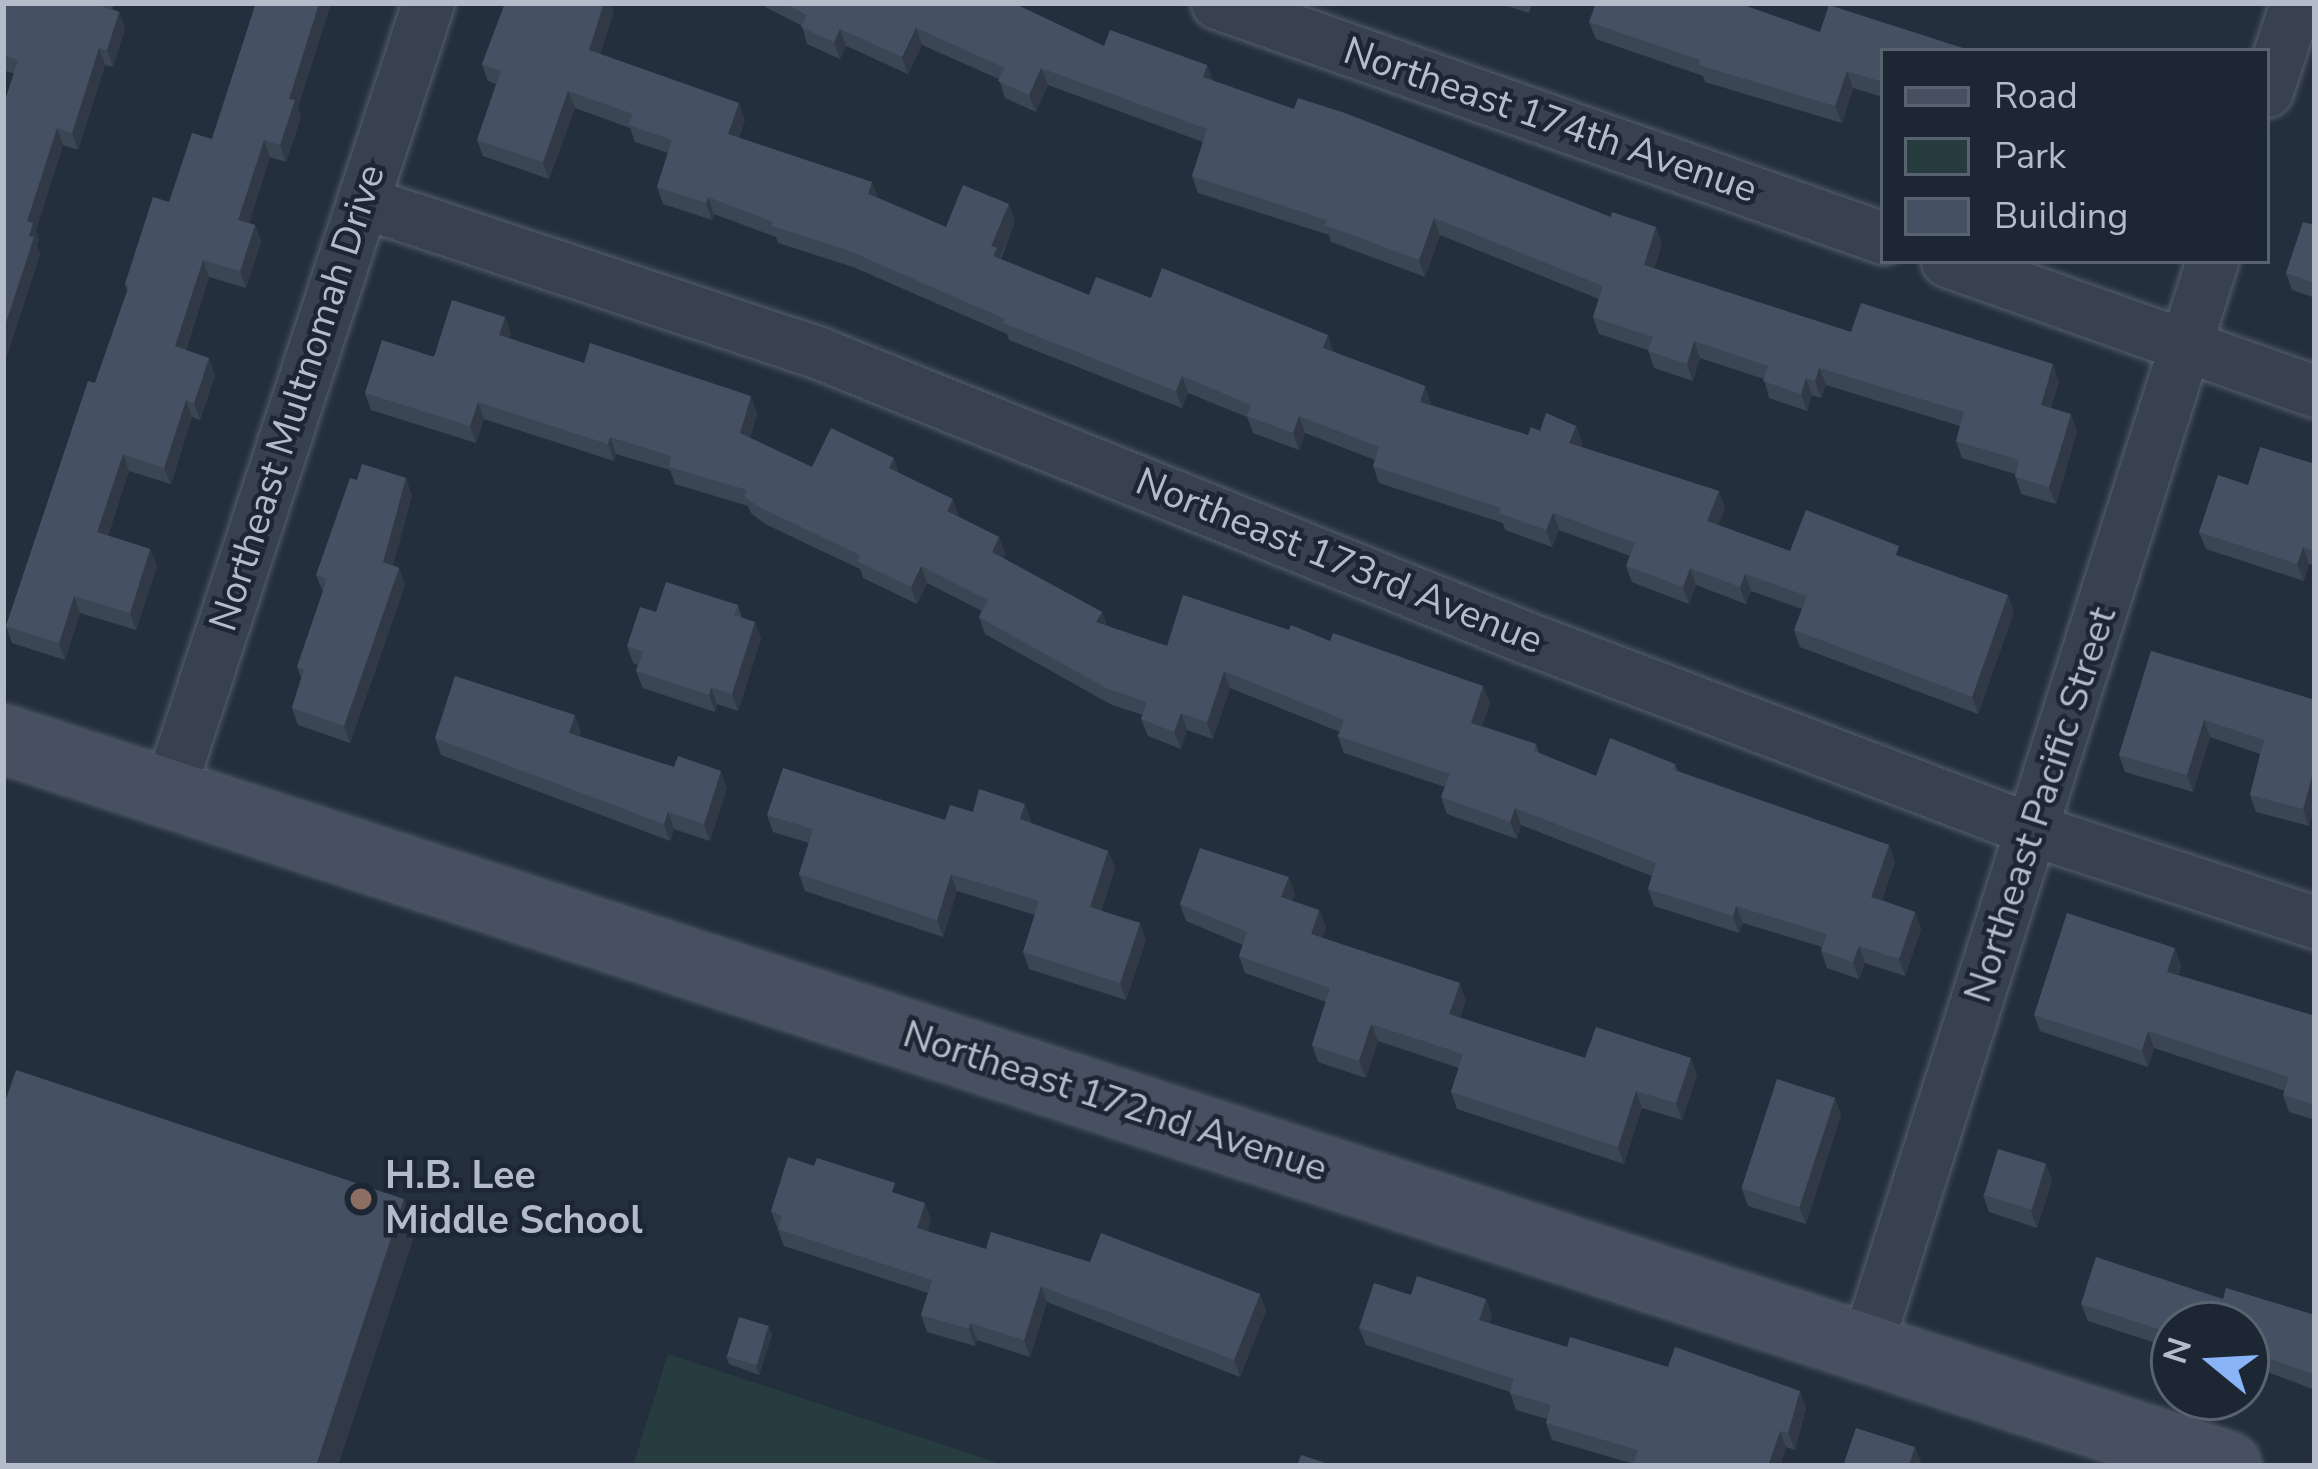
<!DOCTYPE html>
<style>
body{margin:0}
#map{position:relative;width:2318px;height:1469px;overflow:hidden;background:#242f3e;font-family:"Nunito Sans",sans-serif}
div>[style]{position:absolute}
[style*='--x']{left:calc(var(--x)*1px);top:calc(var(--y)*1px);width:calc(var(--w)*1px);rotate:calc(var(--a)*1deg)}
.green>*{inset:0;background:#263c3f}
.roads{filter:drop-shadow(0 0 3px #565f6c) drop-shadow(0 0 3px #565f6c)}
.street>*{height:51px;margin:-25.5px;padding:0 25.5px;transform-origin:25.5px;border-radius:25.5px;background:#38414e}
.secondary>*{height:66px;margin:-33px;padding:0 33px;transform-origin:33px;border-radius:33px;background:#465061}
.wall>*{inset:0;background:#3b4654}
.shaded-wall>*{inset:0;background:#303945}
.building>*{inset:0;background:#455162;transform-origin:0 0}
.dots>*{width:33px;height:33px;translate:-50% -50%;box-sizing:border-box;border:6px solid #1d2633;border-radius:50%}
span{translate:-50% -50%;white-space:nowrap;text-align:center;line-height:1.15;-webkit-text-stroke:9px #1d2633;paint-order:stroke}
.street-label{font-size:39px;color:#b4bcc9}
.poi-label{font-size:39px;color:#b4bcc9;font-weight:700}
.left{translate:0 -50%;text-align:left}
.frame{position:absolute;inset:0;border:6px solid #b4bcc9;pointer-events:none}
.legend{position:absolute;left:1880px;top:48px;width:390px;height:216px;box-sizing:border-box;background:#1d2633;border:3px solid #59626f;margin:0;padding:15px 21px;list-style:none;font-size:36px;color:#b4bcc9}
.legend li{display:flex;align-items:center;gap:24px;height:60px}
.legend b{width:60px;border:3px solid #59626f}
.north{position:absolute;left:2150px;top:1301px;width:120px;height:120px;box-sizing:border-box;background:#1d2633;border:3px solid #59626f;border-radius:50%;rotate:288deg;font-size:33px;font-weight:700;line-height:48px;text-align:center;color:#b4bcc9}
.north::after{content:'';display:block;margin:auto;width:42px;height:54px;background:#8ab4f8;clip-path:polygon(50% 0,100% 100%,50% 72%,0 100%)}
</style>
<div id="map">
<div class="green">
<div style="clip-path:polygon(668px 1354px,1007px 1466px,633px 1466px)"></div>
</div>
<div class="roads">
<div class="street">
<div style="--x:1217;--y:3;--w:706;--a:19.44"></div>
<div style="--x:2267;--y:91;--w:93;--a:-71.8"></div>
<div style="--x:363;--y:202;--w:480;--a:18.3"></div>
<div style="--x:819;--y:353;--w:763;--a:21.93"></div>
<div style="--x:1527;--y:638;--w:541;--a:20.78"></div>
<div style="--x:2033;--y:830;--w:297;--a:18.1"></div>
<div style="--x:1947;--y:261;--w:390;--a:19.5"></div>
<div style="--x:168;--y:793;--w:832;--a:-71.78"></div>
<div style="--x:1866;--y:1347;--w:1140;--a:-72.33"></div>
</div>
<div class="secondary">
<div style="--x:3;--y:739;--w:2340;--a:18.1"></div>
</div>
</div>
<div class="wall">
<div style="clip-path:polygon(3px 3px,35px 5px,36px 3px,114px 3px,112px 9px,119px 12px,125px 29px,113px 67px,105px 65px,78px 150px,63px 145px,36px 230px,39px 240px,37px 246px,40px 254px,3px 368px,3px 107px,14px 74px,3px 70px)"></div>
<div style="clip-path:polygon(256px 3px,331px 3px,298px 107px,301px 117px,286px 162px,270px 157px,249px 223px,255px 225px,261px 242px,246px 288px,209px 277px,186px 350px,215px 375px,200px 420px,192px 417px,171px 484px,129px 471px,108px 536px,150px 549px,157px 566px,136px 630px,80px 613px,65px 660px,12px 643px,6px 626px,95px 383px,127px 291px,125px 284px,212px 139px)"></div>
<div style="clip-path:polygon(758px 3px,1013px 3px,1104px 46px,1207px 65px,1213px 81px,1662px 244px,1654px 269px,1851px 332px,2059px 381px,2051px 408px,2077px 431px,2056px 504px,2021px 494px,2015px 474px,1962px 458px,1956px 441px,1960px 426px,1826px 385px,1821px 398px,1812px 395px,1807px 411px,1769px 398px,1764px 379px,1700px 358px,1693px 381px,1654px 368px,1648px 350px,1599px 334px,1593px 317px,1599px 299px,1440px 235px,1425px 277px,1331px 242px,1329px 235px,1198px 193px,1192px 176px,1203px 142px,1048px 85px,1036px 112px,1005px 98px,999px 79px,922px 45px,908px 74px,846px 46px,840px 59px,807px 44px,802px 26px)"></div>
<div style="clip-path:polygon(1498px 3px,1532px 3px,1529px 13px)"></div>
<div style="clip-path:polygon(614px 11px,600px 54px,745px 120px,739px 138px,946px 227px,1015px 221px,1001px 259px,1089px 295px,1151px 298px,1334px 352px,1425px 386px,1431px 405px,1528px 435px,1540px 431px,1576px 426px,1582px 443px,1581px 447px,1719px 491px,1725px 508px,1718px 525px,1790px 551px,1904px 558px,2014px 612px,1978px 714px,1800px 647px,1794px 630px,1802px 609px,1751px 591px,1746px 604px,1696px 585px,1689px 604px,1632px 582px,1626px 566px,1630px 556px,1559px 530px,1552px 547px,1505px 530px,1503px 523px,1379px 483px,1373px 466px,1375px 460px,1305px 433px,1299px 450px,1253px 433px,1247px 417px,1188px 393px,1182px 408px,1009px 340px,1007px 334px,853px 267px,778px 243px,776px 237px,714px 214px,712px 220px,663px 204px,657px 187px,668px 153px,635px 142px,630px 128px,575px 108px,549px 179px,483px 156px,477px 140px,496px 84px,488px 81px,482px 64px)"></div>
<div style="clip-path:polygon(1589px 22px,1820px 32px,1883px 51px,1883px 97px,1853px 88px,1842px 123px,1705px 82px,1703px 76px,1596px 39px)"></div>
<div style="clip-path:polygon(2315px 225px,2315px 298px,2292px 290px,2286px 273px)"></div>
<div style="clip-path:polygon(505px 317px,511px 334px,509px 338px,584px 363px,757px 413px,750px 438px,812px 467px,900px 473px,959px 517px,999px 537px,1005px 554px,1003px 558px,1102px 612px,1107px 626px,1167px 646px,1289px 630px,1330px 641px,1483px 686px,1490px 703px,1482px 726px,1536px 744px,1539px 753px,1596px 776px,1675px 764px,1678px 771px,1889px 845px,1895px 862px,1882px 900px,1915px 912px,1921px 929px,1905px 976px,1865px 963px,1859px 979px,1827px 968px,1821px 951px,1822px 947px,1743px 923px,1739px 933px,1654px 906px,1648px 889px,1652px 876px,1521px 825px,1517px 839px,1447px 814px,1441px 797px,1445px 787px,1344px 753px,1338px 736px,1340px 732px,1230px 688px,1213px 739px,1187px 730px,1181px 749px,1148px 736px,1141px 719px,1143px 715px,1112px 705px,985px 634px,979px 617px,982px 611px,927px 583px,917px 604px,863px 578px,860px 569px,765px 524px,751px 513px,748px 506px,675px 484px,670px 470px,616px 454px,614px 461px,484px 419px,476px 443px,371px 410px,365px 393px)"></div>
<div style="clip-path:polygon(2315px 464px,2315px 566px,2309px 564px,2304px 581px,2206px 549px,2199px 532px,2248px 485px)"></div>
<div style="clip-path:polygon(412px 495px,393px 565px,399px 568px,405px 585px,350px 743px,298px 725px,292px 708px,301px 678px,297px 667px,323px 592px,316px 575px)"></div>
<div style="clip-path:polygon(738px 605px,742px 618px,755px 622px,761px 639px,738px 711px,717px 704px,715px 712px,643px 688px,636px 671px,638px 665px,633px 663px,627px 646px,656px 612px)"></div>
<div style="clip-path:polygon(2151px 651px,2315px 700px,2315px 805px,2309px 826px,2256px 812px,2250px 795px,2260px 754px,2210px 737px,2193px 792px,2125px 772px,2119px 755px)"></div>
<div style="clip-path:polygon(581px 732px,579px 736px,727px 788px,710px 841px,674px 829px,670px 841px,441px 755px,435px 738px)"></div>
<div style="clip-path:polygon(973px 812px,1031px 821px,1031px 823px,1108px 851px,1115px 868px,1101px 911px,1146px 940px,1126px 1000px,1029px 969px,1023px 952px,1035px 915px,957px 891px,943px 937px,805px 891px,799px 874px,809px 843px,773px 832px,767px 815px,945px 820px)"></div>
<div style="clip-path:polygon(1295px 894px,1292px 901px,1319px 910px,1326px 927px,1322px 938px,1466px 1000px,1460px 1018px,1585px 1058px,1697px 1075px,1682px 1120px,1642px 1108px,1624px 1164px,1457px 1109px,1451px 1092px,1459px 1068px,1378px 1041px,1366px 1078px,1318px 1062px,1312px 1045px,1326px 1002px,1245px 973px,1239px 956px,1243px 945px,1186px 921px,1180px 904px)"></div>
<div style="clip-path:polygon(2181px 965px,2178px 975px,2315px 1016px,2315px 1120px,2289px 1112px,2283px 1095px,2285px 1091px,2154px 1048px,2148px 1067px,2040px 1031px,2034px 1015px)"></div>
<div style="clip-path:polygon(1835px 1098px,1841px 1115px,1806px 1224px,1748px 1206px,1742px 1189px)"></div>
<div style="clip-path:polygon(2046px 1164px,2052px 1181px,2037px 1228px,1989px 1212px,1983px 1195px)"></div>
<div style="clip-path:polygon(899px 1194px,931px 1220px,927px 1232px,986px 1249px,1090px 1262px,1260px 1294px,1266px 1311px,1240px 1377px,1047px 1302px,1030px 1357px,977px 1340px,975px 1346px,927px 1332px,921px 1315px,928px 1293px,784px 1246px,771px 1211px)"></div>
<div style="clip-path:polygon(1411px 1295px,1486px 1299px,1492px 1316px,1489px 1324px,1567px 1347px,1806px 1408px,1795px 1450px,1786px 1447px,1780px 1466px,1633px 1466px,1634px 1464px,1552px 1440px,1546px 1423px,1547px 1419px,1516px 1410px,1510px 1392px,1366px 1345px,1359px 1328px)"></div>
<div style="clip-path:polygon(2223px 1299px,2315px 1315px,2315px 1390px,2246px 1364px,2246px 1325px,2174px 1325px,2174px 1349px,2088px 1321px,2081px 1304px)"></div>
<div style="clip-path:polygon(772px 1335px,759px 1375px,729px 1364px,726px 1356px)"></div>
</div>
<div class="shaded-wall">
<div style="clip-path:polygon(319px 3px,331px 3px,298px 107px,301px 117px,286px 162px,280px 145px,289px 99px)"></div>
<div style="clip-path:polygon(604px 3px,611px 3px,614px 11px,595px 67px,589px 50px)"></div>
<div style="clip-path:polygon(119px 12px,125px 29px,113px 67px,107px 50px)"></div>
<div style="clip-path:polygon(916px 28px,922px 45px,908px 74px,902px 57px)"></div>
<div style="clip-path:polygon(840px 29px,846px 46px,840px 59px,834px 42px)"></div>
<div style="clip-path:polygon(99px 48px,105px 65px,78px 150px,72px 133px)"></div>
<div style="clip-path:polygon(1207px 65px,1213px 82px,1203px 77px)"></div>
<div style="clip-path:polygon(1041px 68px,1048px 85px,1036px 112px,1029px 95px)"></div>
<div style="clip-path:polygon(1847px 71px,1853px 88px,1842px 123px,1835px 106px)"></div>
<div style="clip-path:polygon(568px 91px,575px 108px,549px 179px,543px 162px)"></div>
<div style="clip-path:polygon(739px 103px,745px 120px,735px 151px,728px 134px)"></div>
<div style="clip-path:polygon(57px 128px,63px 145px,36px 230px,39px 240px,37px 246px,40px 254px,3px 368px,3px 332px,27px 221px)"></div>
<div style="clip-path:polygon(264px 140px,270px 157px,245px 237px,238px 220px)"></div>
<div style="clip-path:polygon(872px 182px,879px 198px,868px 194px)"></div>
<div style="clip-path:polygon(708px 197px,714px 214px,712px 220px,706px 203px)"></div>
<div style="clip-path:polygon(1009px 204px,1015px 221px,1000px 257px,1003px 265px,1000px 273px,991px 246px)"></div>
<div style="clip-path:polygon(1434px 218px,1440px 235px,1425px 277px,1419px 260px)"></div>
<div style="clip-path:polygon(255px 225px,261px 242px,246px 288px,240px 271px)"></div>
<div style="clip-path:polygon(1656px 227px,1662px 244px,1650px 282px,1644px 265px)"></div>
<div style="clip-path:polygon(203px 260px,209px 277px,181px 363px,175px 346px)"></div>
<div style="clip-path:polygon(505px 317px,511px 334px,505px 352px,499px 335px)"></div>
<div style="clip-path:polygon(1328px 335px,1334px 352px,1323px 348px)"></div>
<div style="clip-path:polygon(1694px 341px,1700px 358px,1693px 381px,1687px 364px)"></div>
<div style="clip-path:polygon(209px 358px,215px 375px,200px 420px,194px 403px)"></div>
<div style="clip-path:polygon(2053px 364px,2059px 381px,2047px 422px,2041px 405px)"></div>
<div style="clip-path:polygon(1819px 368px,1826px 385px,1821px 398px,1815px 381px)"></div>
<div style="clip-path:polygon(1182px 376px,1188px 393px,1182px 408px,1176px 391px)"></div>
<div style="clip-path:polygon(1806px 378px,1812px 395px,1807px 411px,1801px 394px)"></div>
<div style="clip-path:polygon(1425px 386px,1431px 403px,1426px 419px,1420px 402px)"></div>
<div style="clip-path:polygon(751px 396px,757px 413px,746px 450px,740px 433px)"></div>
<div style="clip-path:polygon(186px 400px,192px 417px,171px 484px,164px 468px)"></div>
<div style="clip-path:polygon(478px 402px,484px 419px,476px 443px,470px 426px)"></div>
<div style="clip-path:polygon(2071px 414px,2077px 431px,2056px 504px,2049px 487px)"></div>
<div style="clip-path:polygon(1299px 416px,1305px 433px,1299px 450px,1293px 433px)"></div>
<div style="clip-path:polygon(1576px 426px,1582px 443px,1575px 460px,1569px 443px)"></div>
<div style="clip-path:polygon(610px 437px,616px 454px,614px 461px,608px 444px)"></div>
<div style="clip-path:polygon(123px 454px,129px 471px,104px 549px,97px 532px)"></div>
<div style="clip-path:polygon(894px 458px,900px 475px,889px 468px)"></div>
<div style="clip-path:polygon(406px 478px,412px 495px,389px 579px,383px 562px)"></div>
<div style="clip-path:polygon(1719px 491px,1725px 508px,1714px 538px,1707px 521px)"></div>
<div style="clip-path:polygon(953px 499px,959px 516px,953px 528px,947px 511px)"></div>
<div style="clip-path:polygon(1553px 513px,1559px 530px,1552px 547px,1546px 530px)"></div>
<div style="clip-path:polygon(999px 537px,1005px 554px,998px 569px,992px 552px)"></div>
<div style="clip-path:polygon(2303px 547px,2309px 564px,2304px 581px,2297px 564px)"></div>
<div style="clip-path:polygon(150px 549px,157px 566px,136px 630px,130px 613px)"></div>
<div style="clip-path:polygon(921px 566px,927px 583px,917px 604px,911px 587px)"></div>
<div style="clip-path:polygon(399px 568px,405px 585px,350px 743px,344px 726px)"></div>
<div style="clip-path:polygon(1690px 568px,1696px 585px,1689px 604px,1683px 587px)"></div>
<div style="clip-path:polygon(1745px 574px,1751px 591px,1746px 604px,1740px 587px)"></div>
<div style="clip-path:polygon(2008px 595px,2014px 612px,1978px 714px,1972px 697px)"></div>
<div style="clip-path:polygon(74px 596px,80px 613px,65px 660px,59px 643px)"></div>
<div style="clip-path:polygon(1102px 612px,1108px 629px,1096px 622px)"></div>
<div style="clip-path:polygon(755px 622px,761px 639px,738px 711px,732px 694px)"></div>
<div style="clip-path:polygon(1224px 671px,1230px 688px,1213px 739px,1207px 722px)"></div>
<div style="clip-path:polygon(1483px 686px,1490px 703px,1477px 740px,1471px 723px)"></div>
<div style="clip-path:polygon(711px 687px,717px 704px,715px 712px,709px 695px)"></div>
<div style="clip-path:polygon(1181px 713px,1187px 730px,1181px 749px,1174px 732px)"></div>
<div style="clip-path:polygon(575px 715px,581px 732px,575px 750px,569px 733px)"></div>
<div style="clip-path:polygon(2204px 720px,2210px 737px,2193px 792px,2187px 775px)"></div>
<div style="clip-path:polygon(2315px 765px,2315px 805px,2309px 826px,2303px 809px)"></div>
<div style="clip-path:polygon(721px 771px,727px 788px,710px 841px,704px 824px)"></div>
<div style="clip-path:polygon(1025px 804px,1031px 821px,1026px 836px,1020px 819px)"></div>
<div style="clip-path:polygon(1515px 808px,1521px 825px,1517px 839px,1510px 822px)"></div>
<div style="clip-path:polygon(668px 812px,674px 829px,670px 841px,664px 824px)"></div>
<div style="clip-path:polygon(1889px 845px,1895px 862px,1878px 914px,1871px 897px)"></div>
<div style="clip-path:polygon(1108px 851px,1115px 868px,1096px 924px,1090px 907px)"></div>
<div style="clip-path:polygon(951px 874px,957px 891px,943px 937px,937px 920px)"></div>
<div style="clip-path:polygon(1289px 877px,1295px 894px,1288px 914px,1281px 897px)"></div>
<div style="clip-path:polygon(1736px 906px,1743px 923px,1739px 933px,1733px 916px)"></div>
<div style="clip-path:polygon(1319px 910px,1326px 927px,1317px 951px,1311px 934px)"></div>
<div style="clip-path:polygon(1915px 912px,1921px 929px,1905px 976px,1899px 959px)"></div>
<div style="clip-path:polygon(1140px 923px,1146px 940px,1126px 1000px,1120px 983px)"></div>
<div style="clip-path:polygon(1859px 946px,1865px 963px,1859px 979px,1853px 962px)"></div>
<div style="clip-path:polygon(2175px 948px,2181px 965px,2173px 989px,2167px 972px)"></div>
<div style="clip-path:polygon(1460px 983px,1466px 1000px,1456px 1031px,1449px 1014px)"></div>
<div style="clip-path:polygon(1371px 1024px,1378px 1041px,1366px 1078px,1359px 1061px)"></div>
<div style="clip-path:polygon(2148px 1031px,2154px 1048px,2148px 1067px,2142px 1050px)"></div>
<div style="clip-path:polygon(1691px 1058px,1697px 1075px,1682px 1120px,1676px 1103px)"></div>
<div style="clip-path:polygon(1636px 1091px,1642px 1108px,1624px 1164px,1618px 1147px)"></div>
<div style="clip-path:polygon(1835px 1098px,1841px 1115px,1806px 1224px,1799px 1207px)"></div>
<div style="clip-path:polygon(2046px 1164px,2052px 1181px,2037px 1228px,2031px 1211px)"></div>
<div style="clip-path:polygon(404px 1199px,416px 1231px,338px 1466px,316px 1466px)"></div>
<div style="clip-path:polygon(925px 1203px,931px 1220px,923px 1245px,917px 1228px)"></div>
<div style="clip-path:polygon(1041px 1286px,1047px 1302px,1030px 1357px,1024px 1340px)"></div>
<div style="clip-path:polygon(1260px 1294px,1266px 1311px,1240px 1377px,1234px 1360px)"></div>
<div style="clip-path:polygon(1486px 1299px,1492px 1316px,1485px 1337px,1479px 1320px)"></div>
<div style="clip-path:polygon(970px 1323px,977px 1340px,975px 1346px,969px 1329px)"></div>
<div style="clip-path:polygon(769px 1326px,772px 1335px,759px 1375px,756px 1366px)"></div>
<div style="clip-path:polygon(1800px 1391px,1806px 1408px,1795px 1450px,1788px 1433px)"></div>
<div style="clip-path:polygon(1780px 1431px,1786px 1447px,1780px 1466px,1768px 1466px)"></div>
<div style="clip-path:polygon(1915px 1447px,1922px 1464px,1921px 1466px,1909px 1466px)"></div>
</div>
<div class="building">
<div style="clip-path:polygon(3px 3px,30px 3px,35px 5px,36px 3px,102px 3px,101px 6px,119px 12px,107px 50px,99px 48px,72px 133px,57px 128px,27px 221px,33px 223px,29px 236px,34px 237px,3px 332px,3px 107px,18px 60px,3px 55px)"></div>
<div style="clip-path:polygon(256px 3px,319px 3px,289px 99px,295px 100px,280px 145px,264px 140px,238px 220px,255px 225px,240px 271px,203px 260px,175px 346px,209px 358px,194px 403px,186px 400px,164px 468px,123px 454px,97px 532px,150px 549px,130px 613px,74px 596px,59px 643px,6px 626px,88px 381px,95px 383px,129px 286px,125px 284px,153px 197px,169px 202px,192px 133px,212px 139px)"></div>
<div style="clip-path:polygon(505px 3px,604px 3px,589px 50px,739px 103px,728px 134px,872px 182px,868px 194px,946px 227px,963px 185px,1009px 204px,991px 246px,997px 248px,993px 256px,1089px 295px,1096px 277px,1151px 298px,1162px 268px,1328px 335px,1323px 348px,1425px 386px,1420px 402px,1528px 435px,1531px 427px,1540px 431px,1546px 413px,1576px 426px,1569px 443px,1719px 491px,1707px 521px,1790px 551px,1806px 510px,1899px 546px,1896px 555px,2008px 595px,1972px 697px,1794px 630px,1807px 596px,1745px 574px,1740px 587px,1690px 568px,1683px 587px,1626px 566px,1635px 543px,1553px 513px,1546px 530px,1499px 513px,1501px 508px,1373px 466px,1379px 447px,1299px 416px,1293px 433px,1247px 416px,1251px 405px,1182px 376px,1176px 391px,1003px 323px,1005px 319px,847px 250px,772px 226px,773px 222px,708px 197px,706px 203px,657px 187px,672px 140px,629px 125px,633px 114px,568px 91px,543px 162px,477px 140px,501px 71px,482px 64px)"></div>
<div style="clip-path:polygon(784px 3px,1013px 3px,1104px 46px,1110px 30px,1207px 65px,1203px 77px,1294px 109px,1298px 98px,1345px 113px,1611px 217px,1612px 212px,1656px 227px,1644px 265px,1851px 332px,1861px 303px,2053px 364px,2041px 405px,2071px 414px,2049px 487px,2015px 477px,2019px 460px,1956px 441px,1964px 412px,1819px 368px,1815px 381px,1806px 378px,1801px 394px,1763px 381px,1768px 366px,1694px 341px,1687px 364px,1648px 351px,1653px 337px,1593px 317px,1603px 286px,1434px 218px,1419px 260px,1325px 225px,1327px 220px,1192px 176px,1207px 129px,1041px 68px,1029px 95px,998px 81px,1005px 68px,916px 28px,902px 57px,840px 29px,834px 42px,801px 27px,807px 15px)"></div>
<div style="clip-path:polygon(1596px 3px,1738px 3px,1820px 32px,1829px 5px,1972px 51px,1883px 51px,1883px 82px,1847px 71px,1835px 106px,1699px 65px,1700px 60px,1589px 22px)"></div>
<div style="clip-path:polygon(2303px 222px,2315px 225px,2315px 283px,2286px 273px)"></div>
<div style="clip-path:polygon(452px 300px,505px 317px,499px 335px,584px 363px,590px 343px,751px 396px,740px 433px,812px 467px,831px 428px,894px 458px,889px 468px,953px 499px,947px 511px,999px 537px,992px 552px,1102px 612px,1096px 622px,1167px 646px,1183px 595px,1289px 630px,1291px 625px,1330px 641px,1333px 633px,1483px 686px,1471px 723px,1536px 744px,1534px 751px,1596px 776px,1610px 738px,1675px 764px,1673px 770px,1889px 845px,1871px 897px,1915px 912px,1899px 959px,1859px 946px,1853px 962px,1821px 951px,1827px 934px,1736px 906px,1733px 916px,1648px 889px,1656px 863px,1515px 808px,1510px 822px,1441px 797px,1450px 774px,1338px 736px,1344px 720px,1224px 671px,1207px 722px,1181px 713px,1174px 732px,1141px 719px,1147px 702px,1106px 688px,979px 617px,988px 600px,921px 566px,911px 587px,857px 561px,860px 555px,759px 507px,744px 496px,747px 490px,669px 467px,671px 456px,610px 437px,608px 444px,478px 402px,470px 426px,365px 393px,382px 340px,434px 357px)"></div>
<div style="clip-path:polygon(2260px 447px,2315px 464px,2315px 551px,2303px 547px,2297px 564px,2199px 532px,2218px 475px,2248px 485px)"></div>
<div style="clip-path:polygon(362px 464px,406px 478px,383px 562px,399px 568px,344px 726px,292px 708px,304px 670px,297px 667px,327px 579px,316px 575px,350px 478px,357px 480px)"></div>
<div style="clip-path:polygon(666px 582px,738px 605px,734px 615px,755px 622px,732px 694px,711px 687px,709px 695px,636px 671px,643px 652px,627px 646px,640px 607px,656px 612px)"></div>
<div style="clip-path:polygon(2151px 651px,2315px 700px,2315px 765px,2303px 809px,2250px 795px,2264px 740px,2204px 720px,2187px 775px,2119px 755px)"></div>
<div style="clip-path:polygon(455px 676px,575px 715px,569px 733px,674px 767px,678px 756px,721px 771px,704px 824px,668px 812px,664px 824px,435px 738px)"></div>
<div style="clip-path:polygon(783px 768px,945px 820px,950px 805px,973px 812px,979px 789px,1025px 804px,1020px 819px,1108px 851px,1090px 907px,1140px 923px,1120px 983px,1023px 952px,1039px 901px,951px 874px,937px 920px,799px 874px,813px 829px,767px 815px)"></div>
<div style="clip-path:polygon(1200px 848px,1289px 877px,1281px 897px,1319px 910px,1311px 934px,1460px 983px,1449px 1014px,1585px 1058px,1596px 1027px,1691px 1058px,1676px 1103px,1636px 1091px,1618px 1147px,1451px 1092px,1463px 1054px,1371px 1024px,1359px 1061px,1312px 1045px,1330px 988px,1239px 956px,1247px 932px,1180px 904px)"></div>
<div style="clip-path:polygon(2067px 913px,2175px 948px,2167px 972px,2315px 1016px,2315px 1105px,2283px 1095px,2289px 1077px,2148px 1031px,2142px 1050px,2034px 1015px)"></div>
<div style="clip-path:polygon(16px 1070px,404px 1199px,316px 1466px,3px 1466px,3px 1108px)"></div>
<div style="left:1777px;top:1079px;width:61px;height:115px;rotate:18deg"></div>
<div style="left:1998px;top:1149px;width:50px;height:48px;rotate:17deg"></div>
<div style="clip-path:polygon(788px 1157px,814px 1166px,817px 1158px,895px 1183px,892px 1192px,925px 1203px,917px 1228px,986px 1249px,991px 1232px,1090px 1262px,1101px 1233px,1260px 1294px,1234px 1360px,1041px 1286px,1024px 1340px,970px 1323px,969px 1329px,921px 1315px,932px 1280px,778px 1229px,782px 1216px,771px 1211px)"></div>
<div style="clip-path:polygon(2096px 1257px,2223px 1299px,2226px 1288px,2315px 1315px,2315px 1375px,2246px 1350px,2246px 1325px,2174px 1325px,2174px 1334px,2081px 1304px)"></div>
<div style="clip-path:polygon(1417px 1276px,1486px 1299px,1479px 1320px,1567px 1347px,1570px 1337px,1668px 1367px,1675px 1347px,1800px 1391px,1788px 1433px,1780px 1431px,1768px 1466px,1633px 1466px,1638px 1450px,1546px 1423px,1551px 1405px,1510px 1393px,1514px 1379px,1359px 1328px,1374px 1283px,1411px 1295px)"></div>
<div style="left:739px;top:1317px;width:31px;height:41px;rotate:17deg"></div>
<div style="clip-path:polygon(1856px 1428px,1915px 1447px,1909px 1466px,1843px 1466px)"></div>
<div style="clip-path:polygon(1301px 1455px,1335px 1466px,1297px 1466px)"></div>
</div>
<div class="dots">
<div style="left:361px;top:1199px;background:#8d6e63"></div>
</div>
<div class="street-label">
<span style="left:1550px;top:121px;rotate:19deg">Northeast 174th Avenue</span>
<span style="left:298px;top:398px;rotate:-72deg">Northeast Multnomah Drive</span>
<span style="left:1339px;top:562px;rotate:22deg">Northeast 173rd Avenue</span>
<span style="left:2041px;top:805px;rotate:-72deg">Northeast Pacific Street</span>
<span style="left:1115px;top:1102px;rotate:18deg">Northeast 172nd Avenue</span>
</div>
<div class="poi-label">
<span class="left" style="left:385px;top:1199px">H.B. Lee<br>Middle School</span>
</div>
<div class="frame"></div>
<ul class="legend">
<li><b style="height:15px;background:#465061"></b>Road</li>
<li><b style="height:33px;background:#263c3f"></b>Park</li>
<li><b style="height:33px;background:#455162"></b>Building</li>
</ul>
<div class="north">N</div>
</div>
